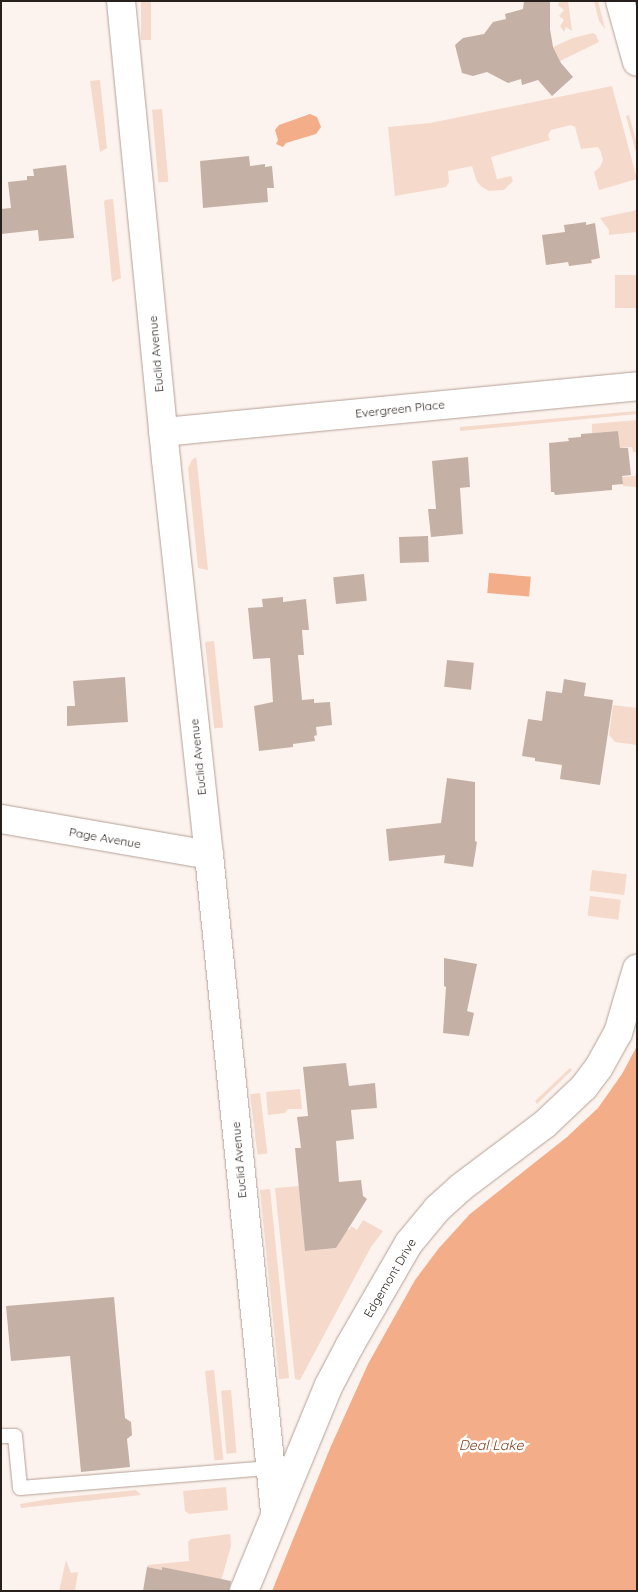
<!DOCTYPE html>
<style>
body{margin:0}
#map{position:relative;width:638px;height:1592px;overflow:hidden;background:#fcf3ee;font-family:Quicksand,sans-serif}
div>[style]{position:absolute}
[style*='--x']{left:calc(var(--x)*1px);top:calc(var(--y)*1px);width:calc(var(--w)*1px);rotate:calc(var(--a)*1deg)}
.green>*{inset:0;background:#f5d9cb;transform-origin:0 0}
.water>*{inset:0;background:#f3ad89;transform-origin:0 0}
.building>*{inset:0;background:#c5b0a5;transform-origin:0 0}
.roads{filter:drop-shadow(0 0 1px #b5a096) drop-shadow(0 0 1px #b5a096)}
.service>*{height:14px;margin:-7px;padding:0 7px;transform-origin:7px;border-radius:7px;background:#fff}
.minor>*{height:28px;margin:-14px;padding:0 14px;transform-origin:14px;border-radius:14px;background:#fff}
.tertiary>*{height:28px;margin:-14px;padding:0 14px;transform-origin:14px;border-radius:14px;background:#fff}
span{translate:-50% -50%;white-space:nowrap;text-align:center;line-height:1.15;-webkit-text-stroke:5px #fff;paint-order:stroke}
.street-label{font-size:12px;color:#271f1b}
.water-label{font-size:14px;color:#7f401b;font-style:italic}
.frame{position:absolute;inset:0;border:2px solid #271f1b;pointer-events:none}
</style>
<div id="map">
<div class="green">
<div style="left:141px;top:1px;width:10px;height:39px"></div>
<div style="clip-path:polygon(560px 1px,568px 1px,572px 31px,566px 27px,564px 32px,560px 26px,564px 20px,559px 16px,564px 10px,558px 5px)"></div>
<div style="clip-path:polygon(594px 1px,598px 1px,605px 29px,599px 21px)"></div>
<div style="clip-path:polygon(593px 33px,596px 35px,599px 42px,560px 61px,553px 47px,573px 38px)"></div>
<div style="clip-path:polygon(100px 80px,107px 148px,100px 152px,90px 81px)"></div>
<div style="clip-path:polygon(612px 86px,637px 179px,599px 190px,594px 172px,600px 167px,603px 160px,601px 152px,598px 147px,581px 149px,575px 127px,571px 125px,551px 130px,548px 135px,550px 140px,491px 157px,497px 179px,511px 176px,513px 181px,504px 190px,489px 191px,482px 187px,477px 182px,472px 166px,448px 171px,449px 182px,446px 187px,395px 196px,388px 127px,430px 123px)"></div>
<div style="left:162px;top:109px;width:73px;height:10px;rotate:85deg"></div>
<div style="clip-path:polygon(629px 115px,637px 144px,637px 156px,626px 116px)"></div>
<div style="clip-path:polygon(113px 199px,121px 278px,112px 282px,104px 202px,105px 200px)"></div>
<div style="clip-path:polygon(637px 210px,637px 232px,609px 235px,609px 230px,600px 218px)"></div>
<div style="left:637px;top:275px;width:33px;height:22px;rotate:90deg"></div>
<div style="clip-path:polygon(637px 411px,637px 414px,460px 431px,460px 427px)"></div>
<div style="clip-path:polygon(637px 420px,637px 452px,633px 452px,632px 447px,620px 448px,618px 431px,592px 433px,592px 424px)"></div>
<div style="clip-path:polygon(196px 457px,197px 463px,208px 570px,198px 568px,188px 468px,192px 460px)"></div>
<div style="clip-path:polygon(637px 470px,637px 487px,623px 486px,622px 477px,635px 476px)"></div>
<div style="left:214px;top:641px;width:87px;height:9px;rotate:84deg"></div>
<div style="clip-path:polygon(613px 705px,637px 708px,637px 745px,615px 742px,609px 735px)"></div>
<div style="left:592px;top:870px;width:35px;height:21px;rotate:7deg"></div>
<div style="left:590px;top:896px;width:31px;height:20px;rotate:7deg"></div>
<div style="clip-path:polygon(570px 1068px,572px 1070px,537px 1104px,535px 1101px)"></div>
<div style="clip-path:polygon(300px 1089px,302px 1109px,288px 1109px,285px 1113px,268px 1115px,266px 1092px)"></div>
<div style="left:260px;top:1093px;width:61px;height:10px;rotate:83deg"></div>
<div style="clip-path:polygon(300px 1186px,306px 1251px,336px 1248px,345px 1232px,344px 1227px,349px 1230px,351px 1226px,357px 1230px,363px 1220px,383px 1231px,371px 1247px,300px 1380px,298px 1380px,295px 1379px,275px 1188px)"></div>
<div style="clip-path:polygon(270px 1189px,289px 1378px,282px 1379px,279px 1379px,260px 1190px)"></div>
<div style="left:214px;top:1370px;width:90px;height:9px;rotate:84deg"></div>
<div style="left:231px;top:1390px;width:63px;height:10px;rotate:85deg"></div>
<div style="clip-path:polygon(226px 1487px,228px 1510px,189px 1514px,185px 1511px,183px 1491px)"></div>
<div style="clip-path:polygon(136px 1490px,141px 1495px,21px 1508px,20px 1504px,55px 1498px)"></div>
<div style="clip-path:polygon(230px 1534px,231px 1546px,221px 1581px,163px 1567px,162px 1570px,147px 1567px,148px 1565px,189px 1561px,188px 1542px,191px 1539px)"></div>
<div style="clip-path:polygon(66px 1560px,71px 1573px,78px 1572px,75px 1591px,59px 1591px)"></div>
</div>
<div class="water">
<div style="clip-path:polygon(310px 114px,317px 117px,321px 127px,316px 134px,286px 143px,283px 147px,276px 144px,278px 140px,275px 130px,279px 125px)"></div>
<div style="left:489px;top:573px;width:42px;height:20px;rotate:5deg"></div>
<div style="clip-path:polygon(637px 1046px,637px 1591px,272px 1591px,331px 1446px,368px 1364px,415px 1280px,439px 1248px,470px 1214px,567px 1137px,598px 1108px,622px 1074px)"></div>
</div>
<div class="building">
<div style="clip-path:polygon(524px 1px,550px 1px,550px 29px,553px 47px,561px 63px,573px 77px,552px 96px,538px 80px,522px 85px,521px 79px,508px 83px,487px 72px,473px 76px,462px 73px,455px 45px,463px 38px,484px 34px,493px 22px,506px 19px,505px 14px,523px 9px)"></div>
<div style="clip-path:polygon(249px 156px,250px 166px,265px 164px,265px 167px,272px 166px,274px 188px,267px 188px,268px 202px,203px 208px,200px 161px)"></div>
<div style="clip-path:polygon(66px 165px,74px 238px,39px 241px,38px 230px,1px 234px,1px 209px,11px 208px,8px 182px,27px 180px,27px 176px,34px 176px,33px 169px)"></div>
<div style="clip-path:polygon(586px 222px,586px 225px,595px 223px,600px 258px,591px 260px,592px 263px,569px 266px,568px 262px,546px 265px,542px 235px,565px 232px,564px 225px)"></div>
<div style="clip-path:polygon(618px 431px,620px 448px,628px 448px,631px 475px,622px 476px,623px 484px,612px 485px,612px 490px,555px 495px,554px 492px,551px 492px,549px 443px,569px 441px,568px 438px,581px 437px,581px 434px)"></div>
<div style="clip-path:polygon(468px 457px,470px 487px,460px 488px,463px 534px,431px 537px,428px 509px,436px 509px,432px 461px)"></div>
<div style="left:428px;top:536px;width:26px;height:29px;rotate:88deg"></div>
<div style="left:364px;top:574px;width:27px;height:31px;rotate:84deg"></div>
<div style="clip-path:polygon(283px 597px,283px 602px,306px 599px,309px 630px,302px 630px,304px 655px,298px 655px,302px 700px,314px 699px,314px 703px,330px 702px,332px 725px,316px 727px,317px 735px,314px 736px,315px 741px,293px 744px,293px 747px,259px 751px,254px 706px,273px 702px,270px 658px,253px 659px,248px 608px,263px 607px,262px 599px)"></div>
<div style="left:447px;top:660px;width:27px;height:27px;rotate:6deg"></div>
<div style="clip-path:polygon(125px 677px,128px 722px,67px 726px,67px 706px,75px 706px,73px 681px)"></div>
<div style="clip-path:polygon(564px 679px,586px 683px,584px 696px,613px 700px,600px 785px,560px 779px,562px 765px,535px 761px,535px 758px,522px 756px,528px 719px,542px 721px,546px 691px,562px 693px)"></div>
<div style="clip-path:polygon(447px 778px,475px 782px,475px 841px,477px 842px,473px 867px,444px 863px,445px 855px,389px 861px,386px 829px,441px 823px)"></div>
<div style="clip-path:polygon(444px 958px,477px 964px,467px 1011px,474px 1013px,469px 1036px,443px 1033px,446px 987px,444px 986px)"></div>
<div style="clip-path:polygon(346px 1063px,349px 1086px,375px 1083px,377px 1108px,351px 1110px,354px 1139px,336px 1141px,339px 1182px,361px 1180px,363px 1196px,367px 1199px,336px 1248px,305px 1251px,295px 1148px,301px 1148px,297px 1117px,308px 1116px,303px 1067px)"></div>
<div style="clip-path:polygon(114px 1297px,125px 1418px,131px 1422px,132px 1435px,127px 1439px,130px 1467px,81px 1472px,70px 1356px,11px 1361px,6px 1306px)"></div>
<div style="clip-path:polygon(147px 1567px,162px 1570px,162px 1567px,231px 1581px,229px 1591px,143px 1591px)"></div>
</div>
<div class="roads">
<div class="service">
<div style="--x:1;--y:1436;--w:14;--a:0"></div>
<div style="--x:15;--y:1436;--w:52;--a:84.5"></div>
<div style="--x:20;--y:1488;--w:251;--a:-4.6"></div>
</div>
<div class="minor">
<div style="--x:121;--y:1;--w:461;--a:84.4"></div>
<div style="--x:166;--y:460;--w:397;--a:83.8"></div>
<div style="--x:209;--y:855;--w:660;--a:84.26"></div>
<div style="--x:163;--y:432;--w:476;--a:-5.5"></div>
<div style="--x:1;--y:819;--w:211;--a:9.8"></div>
</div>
<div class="tertiary">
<div style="--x:620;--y:1;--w:63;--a:74.4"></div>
<div style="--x:244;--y:1591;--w:223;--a:-67.6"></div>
<div style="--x:329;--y:1385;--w:45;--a:-62.3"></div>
<div style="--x:350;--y:1345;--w:118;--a:-60"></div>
<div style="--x:409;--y:1243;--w:44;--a:-50.5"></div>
<div style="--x:437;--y:1209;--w:31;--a:-42"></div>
<div style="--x:460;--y:1188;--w:106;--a:-37"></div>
<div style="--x:545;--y:1124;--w:54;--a:-43.5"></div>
<div style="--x:584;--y:1087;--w:25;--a:-53"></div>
<div style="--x:599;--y:1067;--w:39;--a:-61"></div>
<div style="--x:618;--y:1033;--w:67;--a:-73.5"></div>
</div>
</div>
<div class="street-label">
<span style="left:156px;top:354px;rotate:-95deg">Euclid Avenue</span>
<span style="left:400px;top:409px;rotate:-6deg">Evergreen Place</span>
<span style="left:198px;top:757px;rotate:-96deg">Euclid Avenue</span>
<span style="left:105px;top:838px;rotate:10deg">Page Avenue</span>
<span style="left:239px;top:1160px;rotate:-95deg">Euclid Avenue</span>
<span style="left:390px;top:1278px;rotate:-59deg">Edgemont Drive</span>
</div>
<div class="water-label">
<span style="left:491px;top:1445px">Deal Lake</span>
</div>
<div class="frame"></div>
</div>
